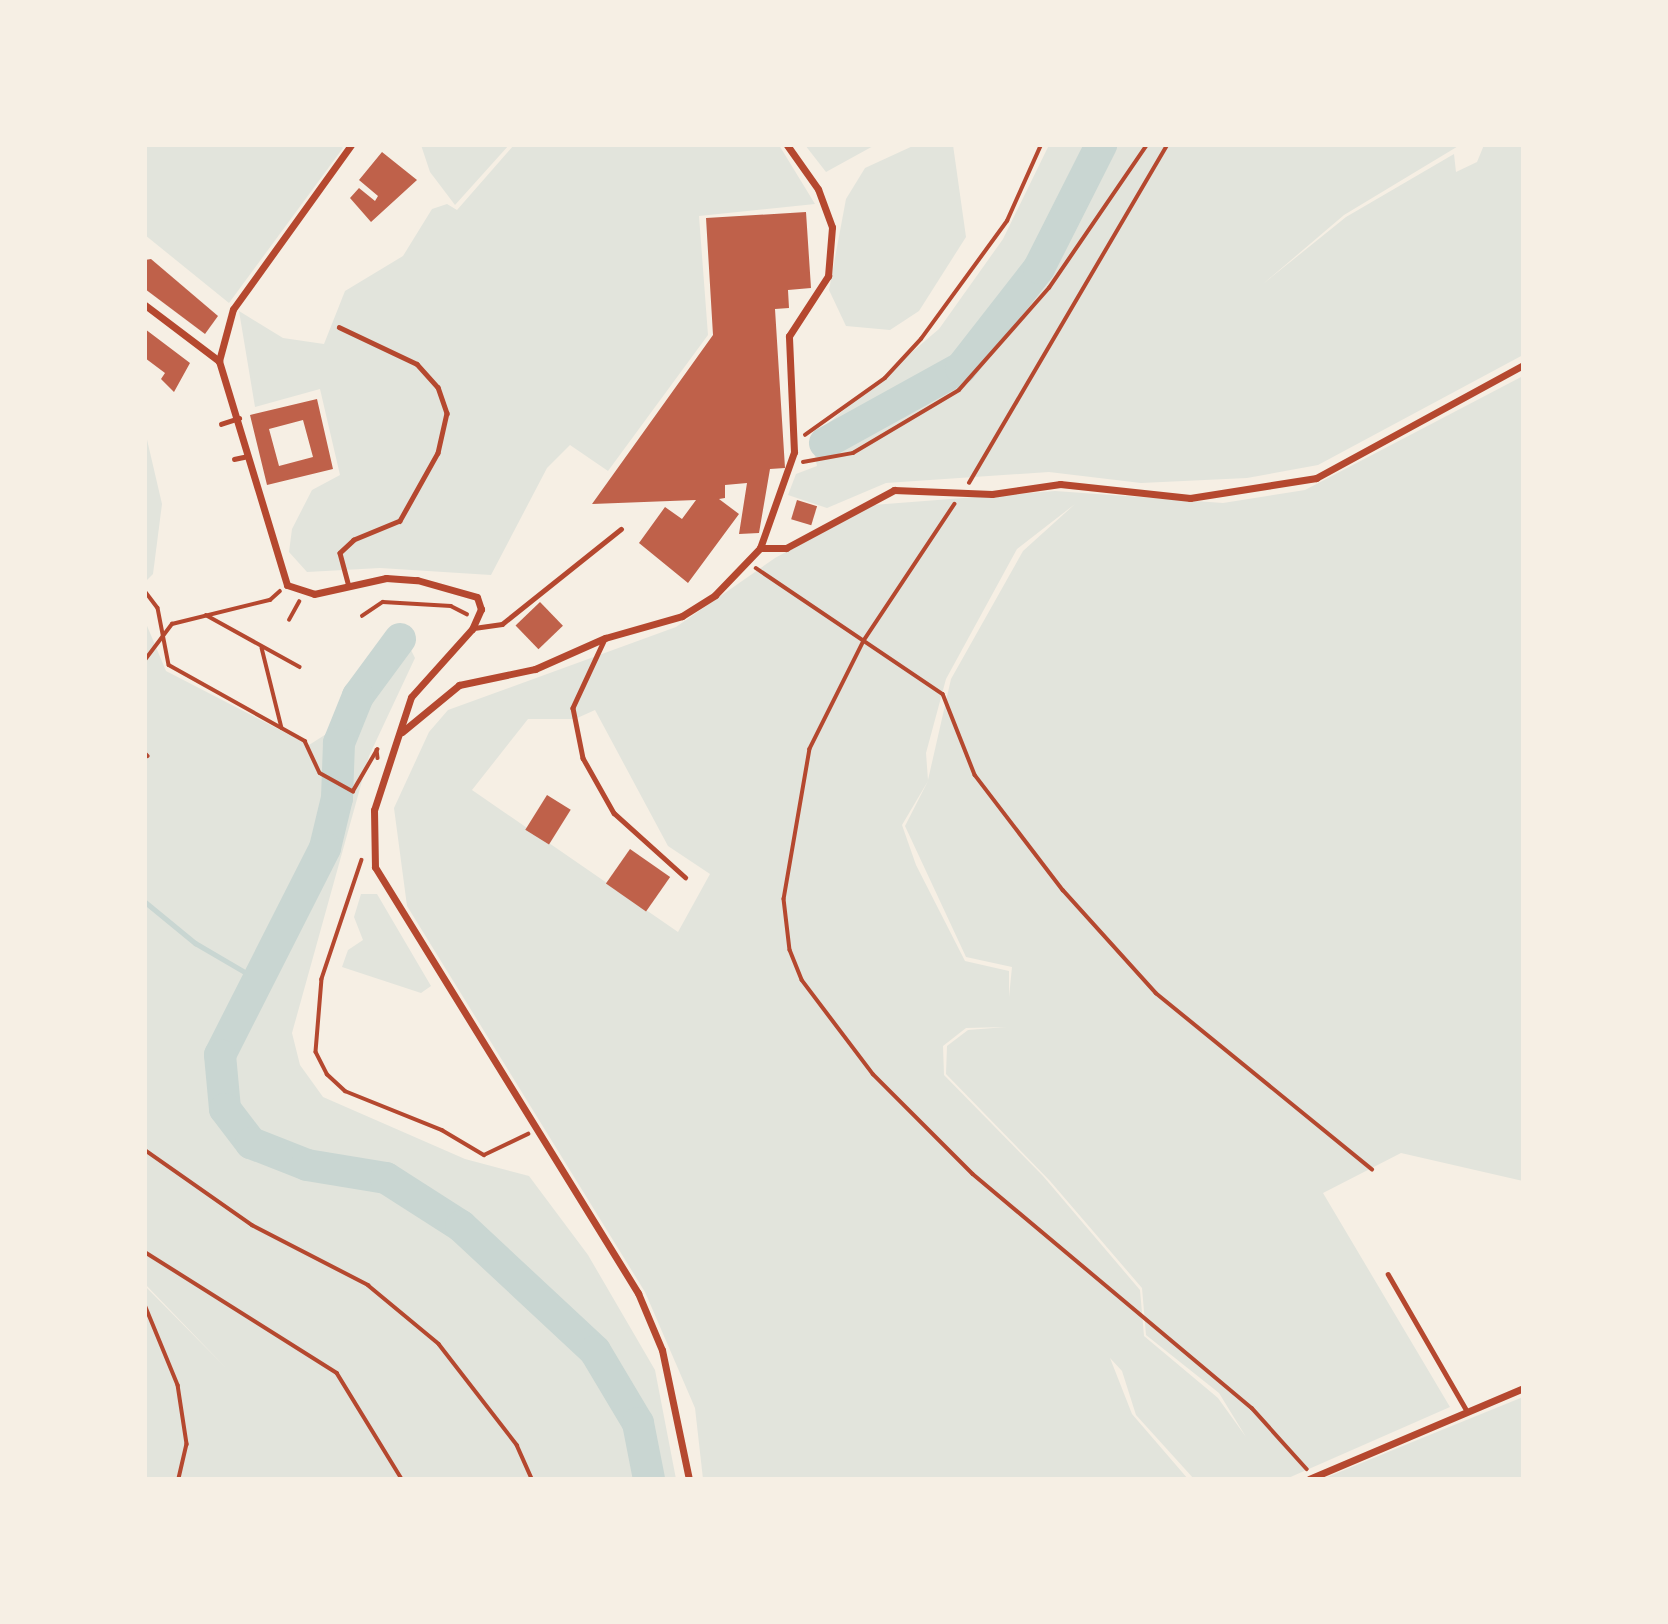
<!DOCTYPE html>
<style>
body{margin:0}
#map{position:relative;width:1668px;height:1624px;overflow:hidden;background:#f6efe4;font-family:Mulish,sans-serif}
div>[style]{position:absolute}
[style*='--x']{left:calc(var(--x)*1px);top:calc(var(--y)*1px);width:calc(var(--w)*1px);rotate:calc(var(--a)*1deg)}
.green>*{inset:0;background:#e2e4dc}
.stream>*{height:5px;margin:-2.5px;padding:0 2.5px;transform-origin:2.5px;border-radius:2.5px;background:#c9d6d2}
.river>*{height:32px;margin:-16px;padding:0 16px;transform-origin:16px;border-radius:16px;background:#c9d6d2}
.building>*{inset:0;background:#bf614a;transform-origin:0 0}
.path>*{height:3.5px;margin:-1.75px;padding:0 1.75px;transform-origin:1.75px;border-radius:1.75px;background:#b5482f}
.service>*{height:4.5px;margin:-2.25px;padding:0 2.25px;transform-origin:2.25px;border-radius:2.25px;background:#b5482f}
.minor>*{height:7px;margin:-3.5px;padding:0 3.5px;transform-origin:3.5px;border-radius:3.5px;background:#b5482f}
span{translate:-50% -50%;white-space:nowrap;text-align:center;line-height:1.15;-webkit-text-stroke:7px #f6efe4;paint-order:stroke}
.frame{position:absolute;inset:0;border:147px solid #f6efe4;pointer-events:none}
</style>
<div id="map">
<div class="green">
<div style="clip-path:polygon(145px 145px,340px 145px,343px 148px,229px 303px,145px 235px)"></div>
<div style="clip-path:polygon(421px 145px,509px 145px,455px 205px,430px 172px)"></div>
<div style="clip-path:polygon(514px 145px,779px 145px,815px 204px,699px 216px,708px 335px,608px 471px,570px 445px,547px 468px,491px 575px,380px 568px,307px 572px,289px 552px,292px 529px,312px 490px,340px 475px,320px 389px,255px 407px,239px 311px,283px 338px,324px 344px,345px 291px,403px 256px,432px 209px,447px 204px,457px 210px)"></div>
<div style="clip-path:polygon(805px 145px,875px 145px,826px 172px)"></div>
<div style="clip-path:polygon(915px 145px,953px 145px,966px 237px,919px 311px,890px 330px,846px 326px,829px 290px,846px 199px,865px 168px)"></div>
<div style="clip-path:polygon(1049px 145px,1460px 145px,1344px 215px,1263px 284px,1346px 217px,1454px 154px,1456px 172px,1477px 162px,1484px 145px,1523px 145px,1523px 355px,1318px 465px,1247px 478px,1141px 483px,1049px 472px,886px 483px,827px 508px,788px 495px,796px 474px,817px 466px,811px 438px,939px 329px,1003px 239px)"></div>
<div style="clip-path:polygon(evenodd,1523px 376px,1523px 1181px,1401px 1153px,1323px 1193px,1450px 1407px,1286px 1479px,1194px 1479px,1136px 1415px,1122px 1371px,1110px 1358px,1132px 1414px,1188px 1479px,703px 1479px,695px 1408px,645px 1292px,407px 906px,394px 808px,429px 732px,448px 710px,676px 627px,775px 558px,873px 505px,1055px 491px,1223px 503px,1305px 490px,1523px 376px,1075px 504px,1023px 551px,951px 679px,928px 780px,926px 753px,946px 679px,1017px 549px,1075px 504px,1523px 376px,595px 710px,668px 846px,710px 874px,678px 932px,472px 790px,528px 719px,575px 719px,595px 710px,1523px 376px,928px 781px,905px 826px,966px 957px,1012px 967px,1009px 997px,1009px 971px,965px 961px,916px 865px,902px 825px,928px 781px,1523px 376px,1006px 1027px,968px 1030px,947px 1046px,946px 1074px,1050px 1181px,1142px 1288px,1146px 1335px,1219px 1393px,1246px 1437px,1218px 1398px,1144px 1336px,1140px 1290px,1043px 1176px,944px 1075px,943px 1046px,966px 1028px,1006px 1027px)"></div>
<div style="clip-path:polygon(145px 431px,162px 504px,153px 574px,145px 582px)"></div>
<div style="clip-path:polygon(145px 621px,166px 671px,309px 745px,353px 717px,399px 626px,415px 658px,369px 756px,292px 1033px,300px 1065px,323px 1097px,465px 1159px,529px 1176px,588px 1255px,655px 1370px,676px 1479px,145px 1479px,145px 1286px,226px 1368px,145px 1284px)"></div>
<div style="clip-path:polygon(361px 894px,377px 894px,431px 986px,421px 993px,342px 967px,348px 950px,363px 940px,354px 917px)"></div>
<div style="clip-path:polygon(1523px 1397px,1523px 1479px,1325px 1478px,1427px 1436px)"></div>
</div>
<div class="stream">
<div style="--x:145;--y:902;--w:65;--a:39.4"></div>
<div style="--x:195;--y:943;--w:75;--a:30.3"></div>
</div>
<div class="river">
<div style="--x:825;--y:443;--w:155;--a:-28.9"></div>
<div style="--x:961;--y:368;--w:127;--a:-52"></div>
<div style="--x:1039;--y:268;--w:138;--a:-63.2"></div>
<div style="--x:400;--y:639;--w:71;--a:126.4"></div>
<div style="--x:358;--y:696;--w:51;--a:112"></div>
<div style="--x:339;--y:743;--w:55;--a:92.1"></div>
<div style="--x:337;--y:798;--w:51;--a:103.5"></div>
<div style="--x:325;--y:848;--w:232;--a:116.9"></div>
<div style="--x:220;--y:1055;--w:54;--a:84.7"></div>
<div style="--x:225;--y:1109;--w:43;--a:52.6"></div>
<div style="--x:251;--y:1143;--w:60;--a:21.4"></div>
<div style="--x:307;--y:1165;--w:80;--a:9.3"></div>
<div style="--x:386;--y:1178;--w:89;--a:32.6"></div>
<div style="--x:461;--y:1226;--w:183;--a:43"></div>
<div style="--x:595;--y:1351;--w:84;--a:59.2"></div>
<div style="--x:638;--y:1423;--w:57;--a:78.9"></div>
</div>
<div class="building">
<div style="clip-path:polygon(382px 152px,417px 180px,371px 222px,350px 198px,359px 188px,375px 201px,378px 196px,359px 180px)"></div>
<div style="clip-path:polygon(806px 212px,811px 288px,788px 290px,789px 308px,775px 309px,785px 468px,770px 469px,759px 533px,739px 534px,747px 483px,725px 485px,725px 498px,719px 499px,739px 514px,688px 583px,639px 543px,665px 507px,682px 519px,696px 500px,592px 504px,713px 335px,706px 218px)"></div>
<div style="clip-path:polygon(151px 259px,218px 316px,205px 334px,145px 289px,145px 260px)"></div>
<div style="clip-path:polygon(145px 329px,190px 363px,174px 392px,161px 379px,165px 373px,145px 358px)"></div>
<div style="clip-path:polygon(evenodd,317px 399px,333px 469px,267px 485px,250px 415px,317px 399px,303px 420px,313px 457px,279px 466px,269px 429px,303px 420px)"></div>
<div style="left:797px;top:500px;width:21px;height:20px;rotate:17deg"></div>
<div style="left:540px;top:602px;width:33px;height:34px;rotate:46deg"></div>
<div style="left:547px;top:795px;width:28px;height:41px;rotate:32deg"></div>
<div style="left:630px;top:849px;width:49px;height:42px;rotate:35deg"></div>
</div>
<div class="path">
<div style="--x:805;--y:435;--w:98;--a:-35.5"></div>
<div style="--x:885;--y:378;--w:53;--a:-47.3"></div>
<div style="--x:921;--y:339;--w:146;--a:-53.9"></div>
<div style="--x:1007;--y:221;--w:83;--a:-65.9"></div>
<div style="--x:803;--y:462;--w:51;--a:-10.2"></div>
<div style="--x:853;--y:453;--w:123;--a:-30.7"></div>
<div style="--x:959;--y:390;--w:136;--a:-48.6"></div>
<div style="--x:1049;--y:288;--w:173;--a:-55.6"></div>
<div style="--x:969;--y:483;--w:392;--a:-59.6"></div>
<div style="--x:955;--y:504;--w:164;--a:123.6"></div>
<div style="--x:864;--y:641;--w:121;--a:116.6"></div>
<div style="--x:810;--y:749;--w:152;--a:99.8"></div>
<div style="--x:784;--y:899;--w:51;--a:83.3"></div>
<div style="--x:790;--y:950;--w:32;--a:68"></div>
<div style="--x:802;--y:980;--w:118;--a:52.9"></div>
<div style="--x:873;--y:1074;--w:141;--a:45"></div>
<div style="--x:973;--y:1174;--w:364;--a:40"></div>
<div style="--x:1252;--y:1408;--w:82;--a:48"></div>
<div style="--x:756;--y:568;--w:225;--a:34"></div>
<div style="--x:943;--y:694;--w:87;--a:68.4"></div>
<div style="--x:975;--y:775;--w:145;--a:52.6"></div>
<div style="--x:1063;--y:890;--w:139;--a:47.9"></div>
<div style="--x:1156;--y:993;--w:279;--a:39.2"></div>
<div style="--x:145;--y:591;--w:21;--a:53"></div>
<div style="--x:158;--y:608;--w:58;--a:79.1"></div>
<div style="--x:169;--y:665;--w:156;--a:29.2"></div>
<div style="--x:305;--y:741;--w:35;--a:65"></div>
<div style="--x:320;--y:773;--w:38;--a:29"></div>
<div style="--x:353;--y:791;--w:48;--a:-59.7"></div>
<div style="--x:377;--y:750;--w:8;--a:83"></div>
<div style="--x:206;--y:615;--w:107;--a:29"></div>
<div style="--x:362;--y:616;--w:25;--a:-34"></div>
<div style="--x:383;--y:602;--w:68;--a:3.4"></div>
<div style="--x:451;--y:606;--w:18;--a:27"></div>
<div style="--x:289;--y:620;--w:21;--a:-61"></div>
<div style="--x:262;--y:648;--w:82;--a:76"></div>
<div style="--x:145;--y:660;--w:45;--a:-53.1"></div>
<div style="--x:172;--y:624;--w:101;--a:-13.8"></div>
<div style="--x:270;--y:600;--w:13;--a:-42"></div>
<div style="--x:145;--y:753;--w:4;--a:45"></div>
<div style="--x:362;--y:860;--w:126;--a:108.6"></div>
<div style="--x:322;--y:979;--w:73;--a:94.7"></div>
<div style="--x:316;--y:1052;--w:25;--a:63"></div>
<div style="--x:327;--y:1074;--w:25;--a:43"></div>
<div style="--x:345;--y:1091;--w:105;--a:21.9"></div>
<div style="--x:442;--y:1130;--w:49;--a:30.8"></div>
<div style="--x:484;--y:1155;--w:49;--a:-25.5"></div>
<div style="--x:145;--y:1150;--w:131;--a:35"></div>
<div style="--x:252;--y:1225;--w:131;--a:27.3"></div>
<div style="--x:368;--y:1285;--w:92;--a:39.7"></div>
<div style="--x:439;--y:1344;--w:128;--a:52.3"></div>
<div style="--x:517;--y:1445;--w:37;--a:66"></div>
<div style="--x:145;--y:1252;--w:227;--a:32.2"></div>
<div style="--x:337;--y:1373;--w:124;--a:58.5"></div>
<div style="--x:145;--y:1305;--w:87;--a:67.6"></div>
<div style="--x:178;--y:1385;--w:60;--a:81.3"></div>
<div style="--x:187;--y:1444;--w:36;--a:103"></div>
</div>
<div class="service">
<div style="--x:339;--y:327;--w:86;--a:25.4"></div>
<div style="--x:417;--y:364;--w:31;--a:48"></div>
<div style="--x:438;--y:387;--w:28;--a:71"></div>
<div style="--x:447;--y:413;--w:41;--a:102.7"></div>
<div style="--x:438;--y:453;--w:78;--a:119.2"></div>
<div style="--x:400;--y:521;--w:50;--a:157.6"></div>
<div style="--x:354;--y:540;--w:19;--a:137"></div>
<div style="--x:340;--y:553;--w:34;--a:75"></div>
<div style="--x:221;--y:424;--w:19;--a:-18"></div>
<div style="--x:234;--y:459;--w:14;--a:-12"></div>
<div style="--x:474;--y:628;--w:28;--a:-8"></div>
<div style="--x:502;--y:624;--w:152;--a:-38.6"></div>
<div style="--x:605;--y:639;--w:76;--a:114.9"></div>
<div style="--x:573;--y:708;--w:51;--a:78.7"></div>
<div style="--x:583;--y:758;--w:63;--a:60.6"></div>
<div style="--x:614;--y:813;--w:96;--a:42"></div>
<div style="--x:1388;--y:1274;--w:158;--a:60"></div>
</div>
<div class="minor">
<div style="--x:351;--y:145;--w:202;--a:125.7"></div>
<div style="--x:233;--y:309;--w:54;--a:105.1"></div>
<div style="--x:219;--y:361;--w:234;--a:73.1"></div>
<div style="--x:287;--y:585;--w:28;--a:18"></div>
<div style="--x:314;--y:594;--w:74;--a:-12.5"></div>
<div style="--x:386;--y:578;--w:31;--a:4"></div>
<div style="--x:417;--y:580;--w:62;--a:15.8"></div>
<div style="--x:477;--y:597;--w:13;--a:72"></div>
<div style="--x:481;--y:609;--w:22;--a:114"></div>
<div style="--x:472;--y:629;--w:91;--a:131.9"></div>
<div style="--x:411;--y:697;--w:119;--a:108.1"></div>
<div style="--x:374;--y:810;--w:57;--a:89"></div>
<div style="--x:375;--y:867;--w:501;--a:58.31"></div>
<div style="--x:638;--y:1293;--w:62;--a:67.2"></div>
<div style="--x:662;--y:1350;--w:132;--a:78.2"></div>
<div style="--x:145;--y:305;--w:93;--a:37.1"></div>
<div style="--x:760;--y:548;--w:26;--a:0"></div>
<div style="--x:786;--y:548;--w:123;--a:-28.2"></div>
<div style="--x:894;--y:490;--w:98;--a:2.3"></div>
<div style="--x:992;--y:494;--w:69;--a:-8.4"></div>
<div style="--x:1060;--y:484;--w:131;--a:6.1"></div>
<div style="--x:1190;--y:498;--w:128;--a:-9"></div>
<div style="--x:1316;--y:478;--w:236;--a:-28.6"></div>
<div style="--x:402;--y:732;--w:74;--a:-39.5"></div>
<div style="--x:459;--y:685;--w:78;--a:-11.9"></div>
<div style="--x:535;--y:669;--w:77;--a:-23.9"></div>
<div style="--x:605;--y:638;--w:80;--a:-15.9"></div>
<div style="--x:682;--y:616;--w:39;--a:-32"></div>
<div style="--x:715;--y:595;--w:65;--a:-46.2"></div>
<div style="--x:760;--y:548;--w:102;--a:-70.5"></div>
<div style="--x:794;--y:452;--w:116;--a:-92.5"></div>
<div style="--x:789;--y:336;--w:72;--a:-57"></div>
<div style="--x:828;--y:276;--w:49;--a:-85.3"></div>
<div style="--x:832;--y:227;--w:40;--a:-110.2"></div>
<div style="--x:818;--y:189;--w:54;--a:-125.2"></div>
<div style="--x:1309;--y:1479;--w:233;--a:-23"></div>
</div>
<div class="frame"></div>
</div>
